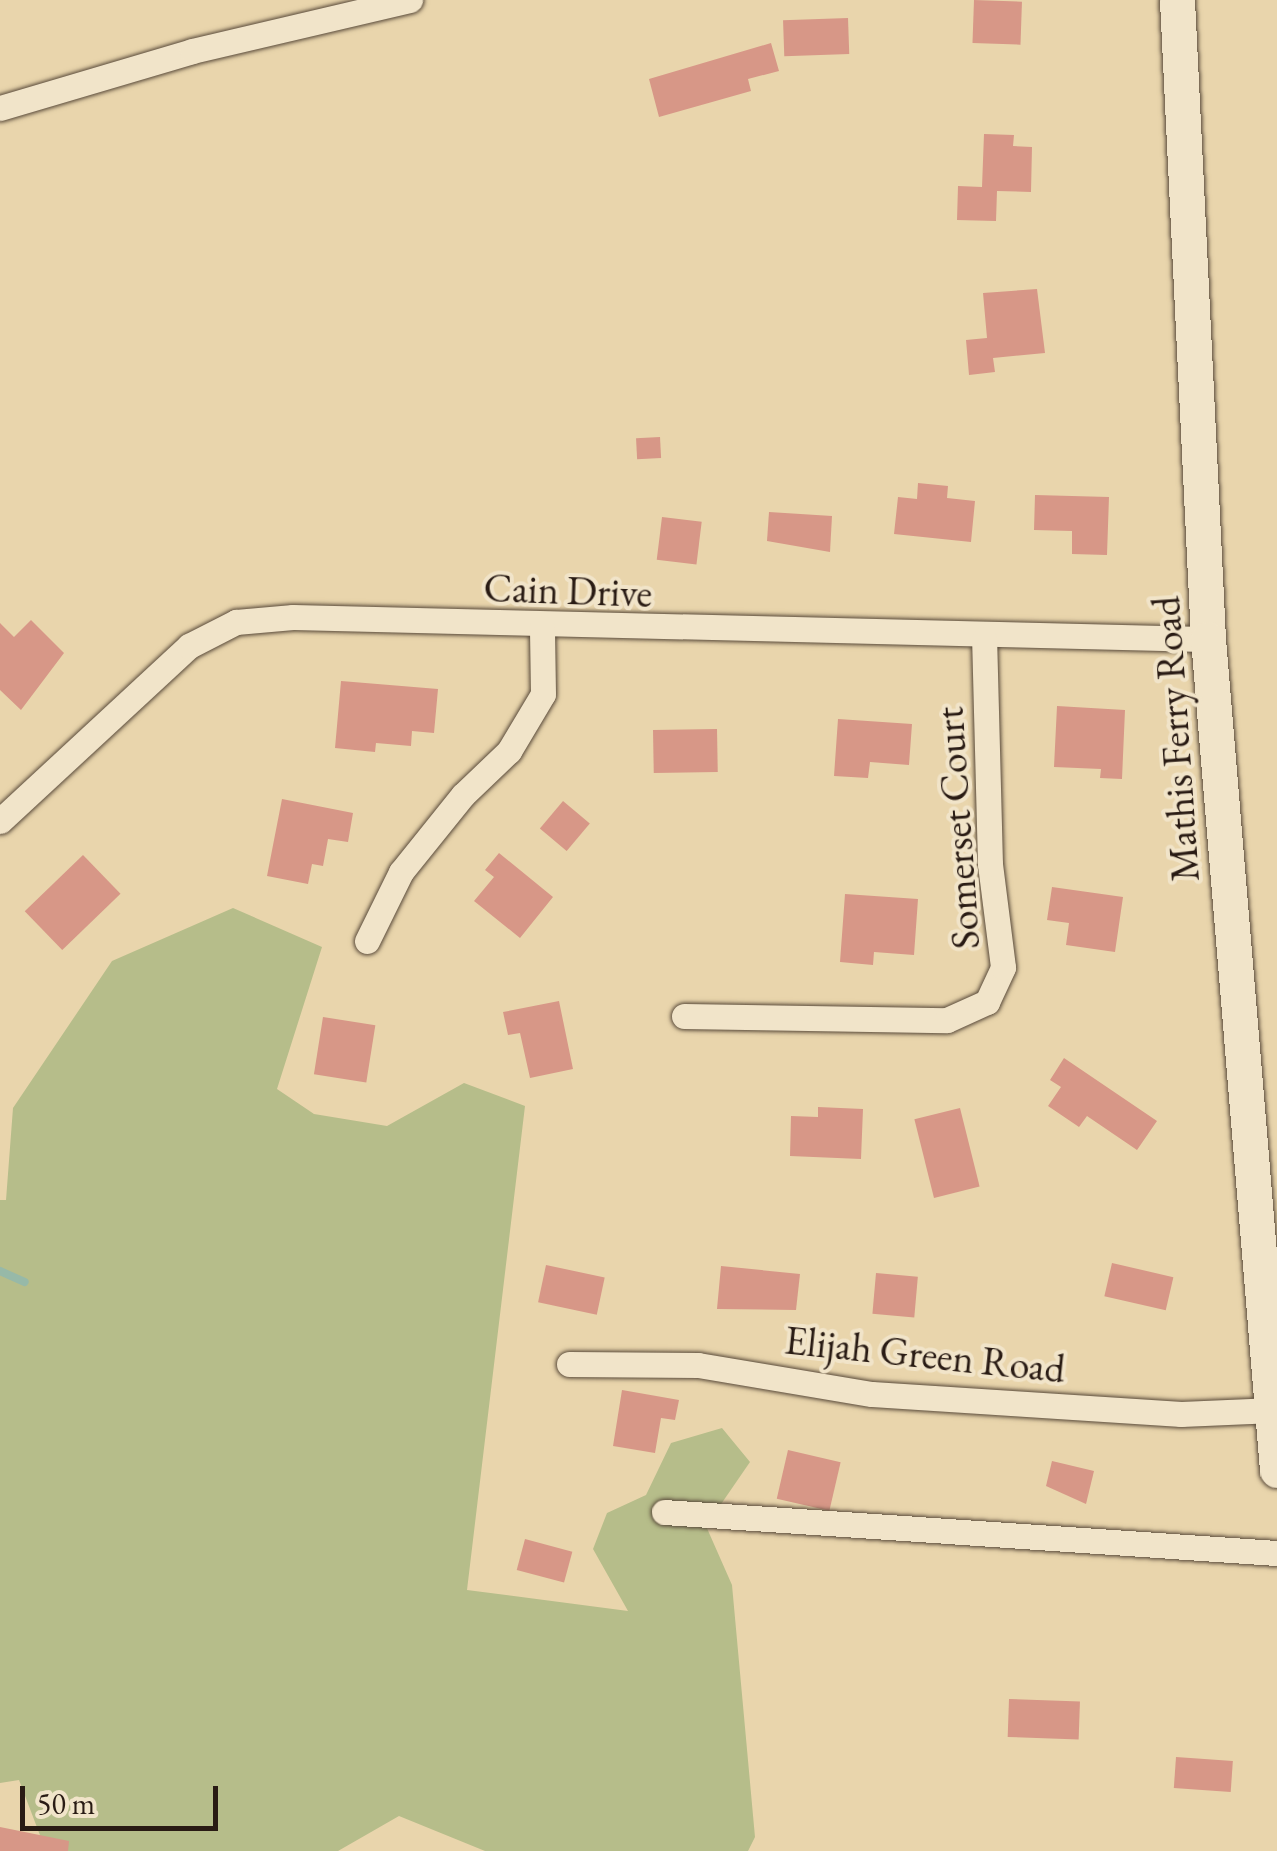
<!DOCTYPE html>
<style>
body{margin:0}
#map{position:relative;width:1277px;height:1851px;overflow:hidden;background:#e9d5ac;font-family:"EB Garamond",serif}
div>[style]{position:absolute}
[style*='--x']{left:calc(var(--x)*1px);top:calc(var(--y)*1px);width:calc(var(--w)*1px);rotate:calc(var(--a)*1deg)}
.green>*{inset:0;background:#b6bd8a}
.stream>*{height:8px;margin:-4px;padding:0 4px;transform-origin:4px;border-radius:4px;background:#97b9a8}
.building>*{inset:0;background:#d79787;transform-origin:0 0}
.roads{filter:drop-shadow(0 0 2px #594a3a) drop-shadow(0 0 2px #594a3a)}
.minor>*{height:25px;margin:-12.5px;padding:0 12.5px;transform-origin:12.5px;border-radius:12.5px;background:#f1e4c9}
.secondary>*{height:35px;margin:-17.5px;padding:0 17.5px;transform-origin:17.5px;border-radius:17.5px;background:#f1e4c9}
span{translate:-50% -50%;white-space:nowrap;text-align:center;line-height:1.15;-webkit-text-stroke:8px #f1e4c9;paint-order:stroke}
.street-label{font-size:40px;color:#291b14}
.scale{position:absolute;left:20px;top:1786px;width:198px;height:45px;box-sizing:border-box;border:5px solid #291b14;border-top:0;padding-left:12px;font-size:30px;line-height:35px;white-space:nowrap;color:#291b14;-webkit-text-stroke:8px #f1e4c9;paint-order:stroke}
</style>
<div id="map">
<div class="green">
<div style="clip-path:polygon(233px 908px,322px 947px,277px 1089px,314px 1114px,387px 1126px,464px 1083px,525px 1106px,467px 1590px,628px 1611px,593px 1549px,607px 1513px,646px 1495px,671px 1443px,722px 1428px,750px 1462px,706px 1526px,732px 1585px,755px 1837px,748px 1851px,485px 1851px,399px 1816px,338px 1851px,46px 1851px,19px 1780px,0 1783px,0 1200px,6px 1200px,13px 1108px,112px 961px)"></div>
</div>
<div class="stream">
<div style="--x:0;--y:1271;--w:27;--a:24"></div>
</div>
<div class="building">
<div style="left:974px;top:0;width:48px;height:43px;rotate:2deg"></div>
<div style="left:848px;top:18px;width:36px;height:65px;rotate:88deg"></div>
<div style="clip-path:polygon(771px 43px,779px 71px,748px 79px,751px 91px,659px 117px,649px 79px)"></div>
<div style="clip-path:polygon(984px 134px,1014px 135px,1013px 146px,1032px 147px,1031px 192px,997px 191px,996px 221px,957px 220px,958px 186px,982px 187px)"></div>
<div style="clip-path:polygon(1037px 289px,1045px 353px,993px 358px,995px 372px,969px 375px,966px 340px,987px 338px,983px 293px)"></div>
<div style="left:660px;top:437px;width:21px;height:24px;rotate:87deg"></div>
<div style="clip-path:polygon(918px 483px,948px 486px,947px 498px,975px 501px,971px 542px,894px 534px,898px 497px,917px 499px)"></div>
<div style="clip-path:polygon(1035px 495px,1109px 497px,1107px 555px,1072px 554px,1072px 531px,1034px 530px)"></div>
<div style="clip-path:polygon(769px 512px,832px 516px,830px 552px,767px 541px)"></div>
<div style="left:662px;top:517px;width:40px;height:43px;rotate:7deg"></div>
<div style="clip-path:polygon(31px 620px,64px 653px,21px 710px,0 690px,0 623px,14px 637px)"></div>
<div style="clip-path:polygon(341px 681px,438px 689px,434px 733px,412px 731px,411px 746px,376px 743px,375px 752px,335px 748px)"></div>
<div style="clip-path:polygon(1057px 706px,1125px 710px,1122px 779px,1100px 778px,1101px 769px,1054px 767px)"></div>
<div style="clip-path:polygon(838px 719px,912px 724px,909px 765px,870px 762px,868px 778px,834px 776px)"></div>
<div style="left:717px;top:729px;width:43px;height:64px;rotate:89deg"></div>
<div style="clip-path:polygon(282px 799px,353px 813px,348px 842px,328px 839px,323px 866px,312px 864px,308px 884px,267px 876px)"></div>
<div style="left:563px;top:801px;width:35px;height:36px;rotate:40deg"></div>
<div style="clip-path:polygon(499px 853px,553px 897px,520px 938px,474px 901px,494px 877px,485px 870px)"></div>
<div style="left:83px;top:855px;width:54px;height:81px;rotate:46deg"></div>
<div style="clip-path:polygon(1052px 887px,1123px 897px,1115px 952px,1066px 945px,1069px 923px,1047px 920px)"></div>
<div style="clip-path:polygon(845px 894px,918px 899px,914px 955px,874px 952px,873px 965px,840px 962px)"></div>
<div style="clip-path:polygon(559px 1001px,573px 1069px,530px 1078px,520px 1033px,508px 1035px,503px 1012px)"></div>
<div style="left:323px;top:1017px;width:53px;height:58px;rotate:9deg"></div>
<div style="clip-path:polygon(1064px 1058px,1157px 1121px,1137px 1150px,1087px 1116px,1079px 1127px,1048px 1106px,1061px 1087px,1050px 1080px)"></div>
<div style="clip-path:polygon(818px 1107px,863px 1109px,861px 1159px,790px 1156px,791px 1116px,818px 1117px)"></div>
<div style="left:960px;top:1108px;width:81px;height:47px;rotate:76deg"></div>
<div style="left:1112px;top:1263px;width:63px;height:34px;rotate:13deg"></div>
<div style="left:546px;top:1265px;width:60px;height:38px;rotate:12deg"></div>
<div style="clip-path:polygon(721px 1266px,800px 1274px,796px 1310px,717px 1309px)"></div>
<div style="left:876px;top:1273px;width:42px;height:41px;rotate:5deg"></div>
<div style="clip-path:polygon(622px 1390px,679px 1400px,675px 1420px,661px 1418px,655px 1453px,613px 1446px)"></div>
<div style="left:788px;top:1450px;width:54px;height:50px;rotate:13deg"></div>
<div style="clip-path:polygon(1052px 1461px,1094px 1471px,1086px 1504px,1046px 1486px)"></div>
<div style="left:525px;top:1539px;width:49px;height:32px;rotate:15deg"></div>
<div style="left:1009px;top:1699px;width:71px;height:38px;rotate:2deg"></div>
<div style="left:1176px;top:1757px;width:57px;height:31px;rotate:4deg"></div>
<div style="clip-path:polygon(0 1827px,69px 1841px,68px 1851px,0 1851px)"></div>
</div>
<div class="roads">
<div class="minor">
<div style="--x:0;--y:108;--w:200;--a:-16.5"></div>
<div style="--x:192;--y:51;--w:224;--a:-13.2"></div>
<div style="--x:0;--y:821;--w:258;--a:-42.8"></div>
<div style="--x:189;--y:646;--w:53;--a:-27.1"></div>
<div style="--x:236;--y:622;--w:57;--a:-5"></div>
<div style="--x:293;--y:617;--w:915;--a:1.38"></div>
<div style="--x:367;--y:941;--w:77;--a:-63.8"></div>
<div style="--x:401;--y:872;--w:99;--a:-51.2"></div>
<div style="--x:463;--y:795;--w:64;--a:-43.7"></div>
<div style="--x:509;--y:751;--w:66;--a:-59.2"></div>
<div style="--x:543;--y:694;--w:66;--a:-90.9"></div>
<div style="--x:684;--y:1016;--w:263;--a:0.9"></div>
<div style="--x:947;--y:1020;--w:44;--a:-24.2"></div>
<div style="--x:987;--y:1002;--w:38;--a:-65"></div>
<div style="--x:1003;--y:967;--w:104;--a:-97.2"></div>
<div style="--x:990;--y:864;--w:225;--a:-91.5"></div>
<div style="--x:569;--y:1364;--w:129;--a:0.4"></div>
<div style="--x:698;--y:1365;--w:176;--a:9.5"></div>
<div style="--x:872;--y:1394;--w:310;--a:3.7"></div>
<div style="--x:1181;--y:1414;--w:93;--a:-2.5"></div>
<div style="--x:664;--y:1512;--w:614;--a:3.83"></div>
</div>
<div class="secondary">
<div style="--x:1177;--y:0;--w:640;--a:87.22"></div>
<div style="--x:1208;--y:639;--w:834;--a:85.25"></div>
</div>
</div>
<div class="street-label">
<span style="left:568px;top:590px;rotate:2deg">Cain Drive</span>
<span style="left:1175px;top:739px;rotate:-94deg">Mathis Ferry Road</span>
<span style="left:957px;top:828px;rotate:-94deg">Somerset Court</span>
<span style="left:925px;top:1354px;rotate:6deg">Elijah Green Road</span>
</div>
<div class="scale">50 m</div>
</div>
